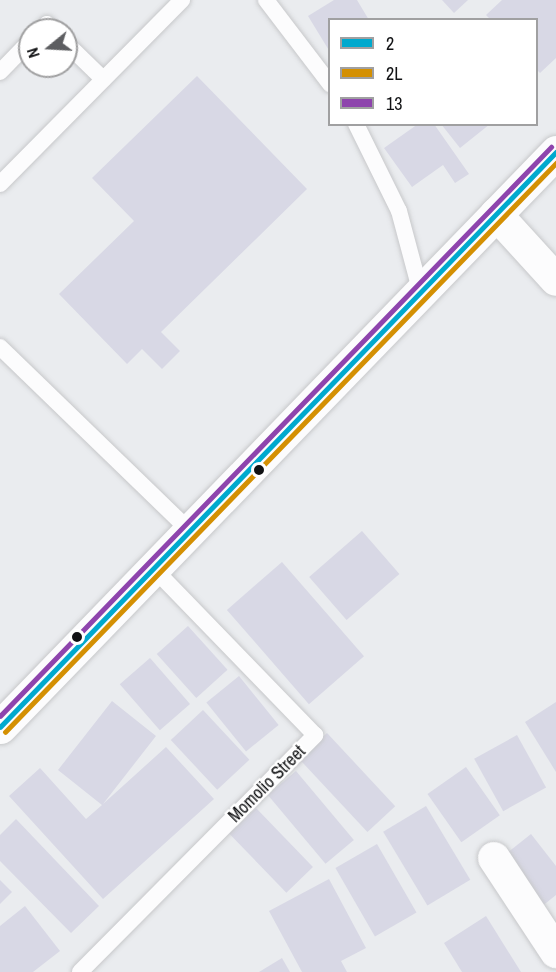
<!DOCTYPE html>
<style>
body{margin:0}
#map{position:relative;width:556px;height:972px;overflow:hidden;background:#eaecef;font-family:"Archivo Narrow",sans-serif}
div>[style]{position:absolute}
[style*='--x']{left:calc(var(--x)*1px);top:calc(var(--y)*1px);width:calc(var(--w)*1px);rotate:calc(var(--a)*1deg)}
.building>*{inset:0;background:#d8d8e5;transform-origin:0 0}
.roads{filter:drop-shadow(0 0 2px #c7c8ca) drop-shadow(0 0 2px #c7c8ca)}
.service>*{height:16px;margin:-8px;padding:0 8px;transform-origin:8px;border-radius:8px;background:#fcfcfd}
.minor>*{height:32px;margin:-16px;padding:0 16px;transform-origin:16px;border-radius:16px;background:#fcfcfd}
.secondary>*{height:33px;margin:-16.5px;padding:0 16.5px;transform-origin:16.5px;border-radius:16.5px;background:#fcfcfd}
.bus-1>*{height:4.5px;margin:-2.25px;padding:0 2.25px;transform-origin:2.25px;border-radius:2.25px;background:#00a9ce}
.bus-2>*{height:4.5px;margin:-2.25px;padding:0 2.25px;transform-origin:2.25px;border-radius:2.25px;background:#d49003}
.bus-3>*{height:4.5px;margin:-2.25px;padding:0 2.25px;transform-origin:2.25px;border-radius:2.25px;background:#8e44ad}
.dots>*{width:16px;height:16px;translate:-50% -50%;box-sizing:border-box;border:3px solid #fff;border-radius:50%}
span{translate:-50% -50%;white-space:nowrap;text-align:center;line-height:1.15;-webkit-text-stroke:4.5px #fff;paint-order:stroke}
.street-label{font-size:18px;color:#111214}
.legend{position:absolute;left:328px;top:18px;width:210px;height:108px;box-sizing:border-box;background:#fff;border:2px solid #a0a0a1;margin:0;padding:8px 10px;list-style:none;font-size:18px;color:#111214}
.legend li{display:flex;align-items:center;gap:12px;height:30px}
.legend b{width:30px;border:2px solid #a0a0a1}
.north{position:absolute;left:18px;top:18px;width:60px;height:60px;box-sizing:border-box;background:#fff;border:2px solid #a0a0a1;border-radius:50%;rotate:252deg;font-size:16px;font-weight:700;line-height:24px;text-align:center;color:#111214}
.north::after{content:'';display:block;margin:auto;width:21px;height:27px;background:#5d5e61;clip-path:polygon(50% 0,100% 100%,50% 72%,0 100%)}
</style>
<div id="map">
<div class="building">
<div style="clip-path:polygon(334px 0,357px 0,369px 20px,330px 20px,330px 52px,308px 16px)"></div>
<div style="clip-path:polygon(442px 0,468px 0,454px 13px)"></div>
<div style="clip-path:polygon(502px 0,556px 0,556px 58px,540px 73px,536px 69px,536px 20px,491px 20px,486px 15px)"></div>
<div style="clip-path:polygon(197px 76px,307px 189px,161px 332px,180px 351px,162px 369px,142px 349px,127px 364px,59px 294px,134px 221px,92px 178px)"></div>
<div style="clip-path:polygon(418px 124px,434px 124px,469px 174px,455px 183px,443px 165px,412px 187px,384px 148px)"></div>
<div style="clip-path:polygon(441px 124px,490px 124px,460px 148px)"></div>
<div style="left:362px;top:531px;width:57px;height:70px;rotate:49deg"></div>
<div style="left:282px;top:562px;width:125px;height:73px;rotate:49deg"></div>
<div style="left:188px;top:626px;width:59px;height:42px;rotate:48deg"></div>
<div style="left:150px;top:658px;width:61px;height:40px;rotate:49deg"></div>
<div style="left:239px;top:676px;width:63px;height:42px;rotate:51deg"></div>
<div style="clip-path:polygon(112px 701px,156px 736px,103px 804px,166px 747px,214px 799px,103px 899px,9px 796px,40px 768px,86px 819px,102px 805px,58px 770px)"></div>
<div style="clip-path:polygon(556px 702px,556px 772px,525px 722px)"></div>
<div style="left:203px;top:710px;width:68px;height:44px;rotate:47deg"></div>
<div style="left:327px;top:733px;width:100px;height:38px;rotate:47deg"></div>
<div style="left:517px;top:735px;width:60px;height:49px;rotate:61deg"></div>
<div style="left:466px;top:767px;width:59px;height:47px;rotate:55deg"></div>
<div style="left:296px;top:771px;width:90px;height:37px;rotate:50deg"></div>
<div style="left:426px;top:806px;width:86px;height:50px;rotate:59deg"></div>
<div style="left:256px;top:808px;width:82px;height:37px;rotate:46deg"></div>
<div style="clip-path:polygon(16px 819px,99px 906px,71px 933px,0 861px,0 835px)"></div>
<div style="clip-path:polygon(531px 834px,556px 866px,556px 895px,536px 911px,497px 861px)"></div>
<div style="left:377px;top:844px;width:79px;height:48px;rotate:60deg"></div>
<div style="clip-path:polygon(329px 879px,366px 948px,341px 961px,347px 972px,302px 972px,269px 911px)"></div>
<div style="clip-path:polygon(0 880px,12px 892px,0 904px)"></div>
<div style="clip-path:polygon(25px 906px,60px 951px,33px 972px,0 972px,0 926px)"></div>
<div style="clip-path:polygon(486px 916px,521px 972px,462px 972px,444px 943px)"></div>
<div style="clip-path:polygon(282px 958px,290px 972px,259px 972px)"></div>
</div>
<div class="roads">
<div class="service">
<div style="--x:266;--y:0;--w:106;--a:52.7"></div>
<div style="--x:41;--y:30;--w:8;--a:-45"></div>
<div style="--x:47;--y:24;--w:8;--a:50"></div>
<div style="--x:66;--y:43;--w:52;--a:44.2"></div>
<div style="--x:0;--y:72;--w:43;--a:-45.9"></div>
<div style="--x:356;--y:124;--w:97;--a:63.7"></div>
<div style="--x:399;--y:211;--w:85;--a:75"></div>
<div style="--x:0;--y:184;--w:259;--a:-45.3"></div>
<div style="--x:0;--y:347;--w:264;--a:44.1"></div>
<div style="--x:80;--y:972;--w:334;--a:-45.2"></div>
<div style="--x:315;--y:735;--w:233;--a:-134.1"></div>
</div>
<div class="minor">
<div style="--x:496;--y:214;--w:89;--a:47.7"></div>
<div style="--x:494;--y:858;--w:113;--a:56.6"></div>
</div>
<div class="secondary">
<div style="--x:0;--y:727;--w:800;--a:-45.96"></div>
</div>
</div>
<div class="bus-1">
<div style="--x:0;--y:727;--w:800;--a:-45.96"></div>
</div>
<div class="bus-2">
<div style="--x:5;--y:732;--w:792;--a:-45.92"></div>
</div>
<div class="bus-3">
<div style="--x:0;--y:716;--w:792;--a:-45.92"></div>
</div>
<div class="dots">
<div style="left:259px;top:470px;background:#111214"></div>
<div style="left:77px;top:637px;background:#111214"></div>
</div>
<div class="street-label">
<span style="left:267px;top:784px;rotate:-45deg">Momolio Street</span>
</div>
<ul class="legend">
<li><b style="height:8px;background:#00a9ce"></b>2</li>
<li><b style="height:8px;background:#d49003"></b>2L</li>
<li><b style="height:8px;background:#8e44ad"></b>13</li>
</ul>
<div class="north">N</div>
</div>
